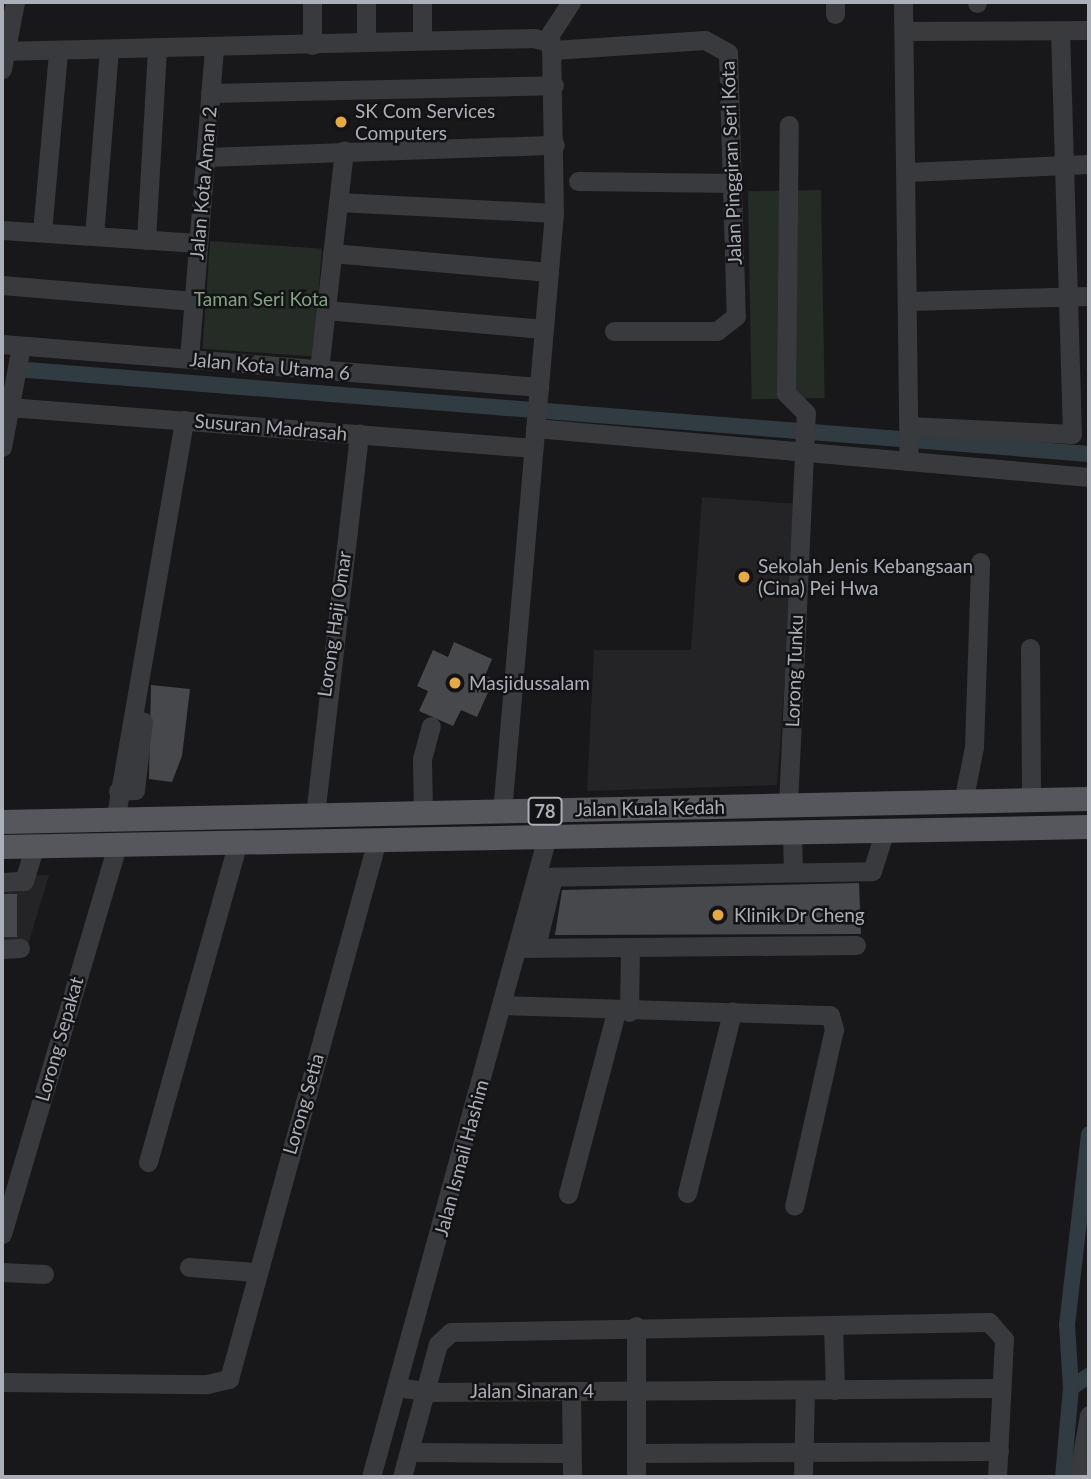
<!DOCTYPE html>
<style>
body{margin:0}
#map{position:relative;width:1091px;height:1479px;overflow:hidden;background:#18181a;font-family:Lato,sans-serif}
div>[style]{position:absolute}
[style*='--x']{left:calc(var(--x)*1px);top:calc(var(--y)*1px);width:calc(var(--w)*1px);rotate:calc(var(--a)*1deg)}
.built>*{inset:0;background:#242426}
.green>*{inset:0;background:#242c25;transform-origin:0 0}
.canal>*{height:16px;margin:-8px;padding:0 8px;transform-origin:8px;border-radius:8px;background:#313b42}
.building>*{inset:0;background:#47484c;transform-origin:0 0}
.minor>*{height:19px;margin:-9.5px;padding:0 9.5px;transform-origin:9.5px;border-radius:9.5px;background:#393a3e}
.major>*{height:24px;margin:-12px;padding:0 12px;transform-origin:12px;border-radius:12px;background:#55575d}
.dots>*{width:19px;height:19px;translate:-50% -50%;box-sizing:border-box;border:4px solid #131315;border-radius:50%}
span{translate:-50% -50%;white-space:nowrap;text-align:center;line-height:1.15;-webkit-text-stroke:5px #131315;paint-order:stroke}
.shield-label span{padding:2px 5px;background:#131315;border:2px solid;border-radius:5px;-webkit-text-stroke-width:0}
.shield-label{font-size:18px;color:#abafb8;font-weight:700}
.poi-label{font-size:19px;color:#abafb8}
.left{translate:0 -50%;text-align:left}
.street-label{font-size:19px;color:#abafb8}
.park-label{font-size:19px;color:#83a284}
.frame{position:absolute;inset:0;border:4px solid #abafb8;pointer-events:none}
</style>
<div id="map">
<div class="built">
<div style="clip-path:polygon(702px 497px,798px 504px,777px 785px,587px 791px,594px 650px,691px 650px)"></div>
<div style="clip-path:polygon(49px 875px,25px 955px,2px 955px,2px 876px)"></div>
</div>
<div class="green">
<div style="left:821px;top:190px;width:208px;height:73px;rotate:89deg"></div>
<div style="left:210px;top:241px;width:112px;height:108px;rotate:4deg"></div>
</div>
<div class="canal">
<div style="--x:27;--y:370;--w:1065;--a:4.52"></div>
<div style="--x:1071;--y:1388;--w:21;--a:-35"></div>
<div style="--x:1063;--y:1477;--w:89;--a:-84.9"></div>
<div style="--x:1071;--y:1388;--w:63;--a:-93.6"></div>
<div style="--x:1067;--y:1325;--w:192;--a:-83.4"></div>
</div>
<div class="building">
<div style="clip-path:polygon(454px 642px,492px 659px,485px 676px,494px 679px,477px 717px,461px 710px,453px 726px,419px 711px,428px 691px,417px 686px,433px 650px,448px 657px)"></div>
<div style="clip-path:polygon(151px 685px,190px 689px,182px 756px,172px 782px,149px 779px)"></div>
<div style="clip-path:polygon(859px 883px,861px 934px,555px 935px,562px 890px)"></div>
<div style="left:2px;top:894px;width:15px;height:43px"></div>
</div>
<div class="minor">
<div style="--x:312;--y:2;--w:43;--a:90"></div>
<div style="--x:366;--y:2;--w:40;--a:90"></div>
<div style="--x:422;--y:2;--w:38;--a:90"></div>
<div style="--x:835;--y:2;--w:12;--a:90"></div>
<div style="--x:903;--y:2;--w:459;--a:89.3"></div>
<div style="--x:977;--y:2;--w:1;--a:90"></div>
<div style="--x:904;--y:31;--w:185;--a:-0.3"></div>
<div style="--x:547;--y:39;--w:44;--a:-57"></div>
<div style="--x:553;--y:50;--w:152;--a:-3.8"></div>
<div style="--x:705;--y:40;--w:26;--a:29"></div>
<div style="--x:728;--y:53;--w:263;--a:88.3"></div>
<div style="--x:736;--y:316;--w:24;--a:142"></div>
<div style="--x:717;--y:331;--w:103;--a:180"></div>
<div style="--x:2;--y:51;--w:532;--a:-1.4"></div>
<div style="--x:534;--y:38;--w:18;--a:16"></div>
<div style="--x:551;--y:43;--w:170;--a:89"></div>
<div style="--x:554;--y:213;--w:601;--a:94.96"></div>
<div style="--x:2;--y:69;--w:68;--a:-79"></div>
<div style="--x:210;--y:93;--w:344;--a:-1.3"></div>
<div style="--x:205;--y:157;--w:350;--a:-2"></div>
<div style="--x:908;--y:172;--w:181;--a:-2.5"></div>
<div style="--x:578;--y:181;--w:155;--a:0.7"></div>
<div style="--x:338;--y:202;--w:216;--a:2.9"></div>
<div style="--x:2;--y:230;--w:196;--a:3.8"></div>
<div style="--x:42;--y:232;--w:182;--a:-84.9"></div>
<div style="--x:94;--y:236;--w:186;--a:-85.4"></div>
<div style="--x:146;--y:240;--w:189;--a:-86.7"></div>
<div style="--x:332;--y:253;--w:218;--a:5"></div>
<div style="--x:2;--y:285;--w:192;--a:4.8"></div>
<div style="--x:909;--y:301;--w:180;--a:-1.6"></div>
<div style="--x:326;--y:310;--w:218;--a:5"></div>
<div style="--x:2;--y:344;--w:539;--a:4.58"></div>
<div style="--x:189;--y:359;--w:312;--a:-85.4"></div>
<div style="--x:319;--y:370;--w:221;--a:-83.5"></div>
<div style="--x:9;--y:407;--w:526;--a:4.47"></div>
<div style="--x:909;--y:426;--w:163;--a:2.8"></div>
<div style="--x:1072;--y:434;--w:403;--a:-91.7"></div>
<div style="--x:535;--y:428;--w:556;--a:5.05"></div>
<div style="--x:2;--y:447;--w:103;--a:-79.3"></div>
<div style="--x:1030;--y:648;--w:152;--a:89.6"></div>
<div style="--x:118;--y:791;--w:17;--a:-3"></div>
<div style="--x:135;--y:790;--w:69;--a:-83.4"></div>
<div style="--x:963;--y:802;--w:56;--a:-78.7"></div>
<div style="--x:974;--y:747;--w:185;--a:-88.1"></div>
<div style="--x:788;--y:806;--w:393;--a:-87.4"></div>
<div style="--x:806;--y:413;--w:28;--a:-135"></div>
<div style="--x:786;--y:393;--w:268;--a:-89.4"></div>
<div style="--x:423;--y:813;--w:54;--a:-91.1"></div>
<div style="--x:422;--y:759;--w:34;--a:-75"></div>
<div style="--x:315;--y:815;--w:384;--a:-83.4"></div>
<div style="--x:115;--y:821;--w:407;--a:-80.2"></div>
<div style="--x:792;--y:832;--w:40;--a:88.6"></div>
<div style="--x:537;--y:877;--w:335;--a:-1"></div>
<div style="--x:872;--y:871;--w:43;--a:-72.4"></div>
<div style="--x:2;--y:882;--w:22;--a:-3"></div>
<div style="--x:24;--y:881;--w:37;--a:-73"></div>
<div style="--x:522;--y:934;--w:17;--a:0"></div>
<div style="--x:539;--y:934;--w:59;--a:-76.2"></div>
<div style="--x:518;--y:948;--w:338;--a:-0.5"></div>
<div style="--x:2;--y:949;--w:18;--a:-3"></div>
<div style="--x:503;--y:1005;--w:327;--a:1.8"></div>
<div style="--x:830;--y:1015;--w:15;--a:74"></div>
<div style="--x:834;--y:1029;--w:181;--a:102.7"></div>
<div style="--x:629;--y:1012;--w:64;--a:-89.1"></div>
<div style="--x:148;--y:1162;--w:332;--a:-74.3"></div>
<div style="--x:687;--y:1193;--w:187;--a:-76"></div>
<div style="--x:568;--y:1194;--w:188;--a:-75.2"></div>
<div style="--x:2;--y:1234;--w:406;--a:-73.5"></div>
<div style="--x:189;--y:1267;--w:66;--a:4.3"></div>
<div style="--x:2;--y:1272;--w:42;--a:2.7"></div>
<div style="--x:833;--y:1325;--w:65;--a:88.2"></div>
<div style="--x:636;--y:1326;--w:151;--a:90"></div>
<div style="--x:2;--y:1382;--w:205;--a:0.6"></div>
<div style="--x:207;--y:1384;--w:23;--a:-13"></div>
<div style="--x:229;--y:1379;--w:559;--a:-74.65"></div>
<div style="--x:398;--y:1387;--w:30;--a:9"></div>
<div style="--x:428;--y:1392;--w:572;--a:-0.4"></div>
<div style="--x:571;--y:1391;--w:86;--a:89.3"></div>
<div style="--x:410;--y:1452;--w:160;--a:0.4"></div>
<div style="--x:636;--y:1453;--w:363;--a:-0.3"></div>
<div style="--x:371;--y:1477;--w:664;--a:-74.62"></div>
<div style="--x:402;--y:1477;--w:138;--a:-74.9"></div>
<div style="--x:438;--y:1344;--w:18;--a:-43"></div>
<div style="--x:451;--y:1332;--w:538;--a:-1.06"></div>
<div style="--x:989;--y:1322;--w:23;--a:49"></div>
<div style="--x:1004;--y:1339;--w:138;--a:92.9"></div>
<div style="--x:803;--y:1477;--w:87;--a:-88.7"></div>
<div style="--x:1078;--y:1477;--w:63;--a:-79.9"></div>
</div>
<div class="major">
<div style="--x:2;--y:822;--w:1087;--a:-1.21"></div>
<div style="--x:2;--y:847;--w:1087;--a:-1.05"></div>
</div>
<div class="dots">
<div style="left:341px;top:122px;background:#e7aa43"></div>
<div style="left:744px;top:577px;background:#e7aa43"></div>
<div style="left:455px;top:683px;background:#e7aa43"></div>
<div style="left:718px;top:915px;background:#e7aa43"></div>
</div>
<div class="shield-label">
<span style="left:545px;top:811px">78</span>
</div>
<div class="poi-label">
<span class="left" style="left:355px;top:122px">SK Com Services<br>Computers</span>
<span class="left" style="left:758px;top:577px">Sekolah Jenis Kebangsaan<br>(Cina) Pei Hwa</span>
<span class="left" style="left:469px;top:683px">Masjidussalam</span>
<span class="left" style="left:734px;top:915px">Klinik Dr Cheng</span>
</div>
<div class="street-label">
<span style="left:731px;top:163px;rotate:-92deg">Jalan Pinggiran Seri Kota</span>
<span style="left:203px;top:183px;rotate:-85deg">Jalan Kota Aman 2</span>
<span style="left:270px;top:366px;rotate:5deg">Jalan Kota Utama 6</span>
<span style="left:271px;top:427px;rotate:5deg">Susuran Madrasah</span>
<span style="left:334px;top:624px;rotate:-82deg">Lorong Haji Omar</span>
<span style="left:794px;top:671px;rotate:-88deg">Lorong Tunku</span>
<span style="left:650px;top:808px;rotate:-1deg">Jalan Kuala Kedah</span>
<span style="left:59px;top:1039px;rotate:-74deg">Lorong Sepakat</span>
<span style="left:303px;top:1104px;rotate:-74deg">Lorong Setia</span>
<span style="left:461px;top:1158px;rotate:-75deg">Jalan Ismail Hashim</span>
<span style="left:532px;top:1391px">Jalan Sinaran 4</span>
</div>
<div class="park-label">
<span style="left:261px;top:299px">Taman Seri Kota</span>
</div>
<div class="frame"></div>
</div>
